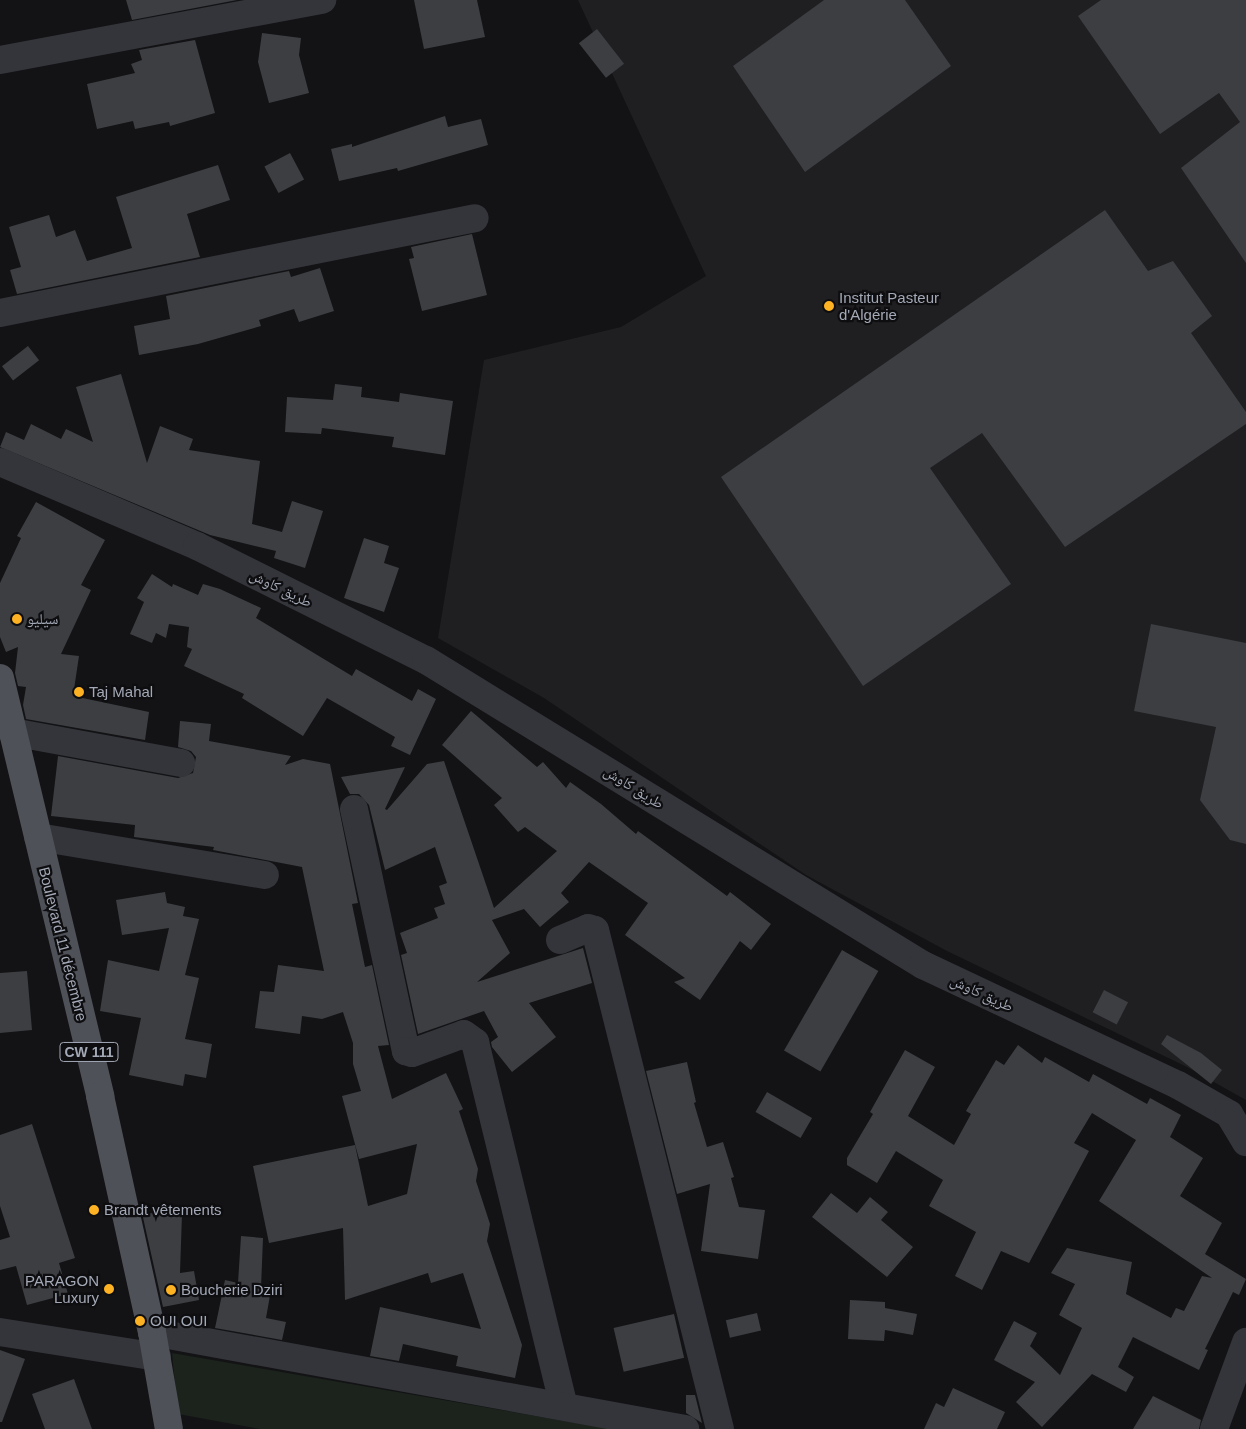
<!DOCTYPE html>
<meta charset="utf-8">
<style>
body{margin:0}
#map{position:relative;width:1246px;height:1429px;overflow:hidden;background:#131315;font-family:Arial,"Noto Naskh Arabic",sans-serif}
div>[style]{position:absolute}
[style*='--x']{left:calc(var(--x)*1px);top:calc(var(--y)*1px);width:calc(var(--w)*1px);rotate:calc(var(--a)*1deg)}
.built>*{inset:0;background:#1f1f22}
.green>*{inset:0;background:#1b231c}
.building>*{inset:0;background:#3c3e42;transform-origin:0 0}
.minor>*{height:28px;margin:-14px;padding:0 14px;transform-origin:14px;border-radius:14px;background:#34353a}
.major>*{height:28px;margin:-14px;padding:0 14px;transform-origin:14px;border-radius:14px;background:#4f5159}
.dots>*{width:14px;height:14px;translate:-50% -50%;box-sizing:border-box;border:2px solid #0e0e10;border-radius:50%}
span{translate:-50% -50%;white-space:nowrap;text-align:center;line-height:1.15;-webkit-text-stroke:4.5px #0e0e10;paint-order:stroke}
.shield-label span{padding:1px 4px;background:#0e0e10;border:1px solid;border-radius:4px;-webkit-text-stroke-width:0}
.shield-label{font-size:14px;color:#a3a9b6;font-weight:700}
.poi-label{font-size:15px;color:#a3a9b6}
.left{translate:0 -50%;text-align:left}
.right{translate:-100% -50%;text-align:right}
.street-label{font-size:15px;color:#a3a9b6}
</style>
<div id="map">
<div class="built">
<div style="clip-path:polygon(578px 0,1246px 0,1246px 1100px,1187px 1067px,947px 951px,806px 875px,544px 698px,438px 638px,484px 360px,621px 327px,706px 276px)"></div>
</div>
<div class="green">
<div style="clip-path:polygon(172px 1353px,611px 1429px,260px 1429px,178px 1414px)"></div>
</div>
<div class="building">
<div style="clip-path:polygon(126px 0,237px 0,132px 20px)"></div>
<div style="clip-path:polygon(414px 0,477px 0,485px 37px,424px 49px)"></div>
<div style="clip-path:polygon(824px 0,905px 0,951px 66px,805px 172px,733px 66px)"></div>
<div style="clip-path:polygon(1101px 0,1246px 0,1246px 263px,1181px 168px,1240px 122px,1219px 93px,1160px 134px,1078px 16px)"></div>
<div style="left:597px;top:29px;width:44px;height:23px;rotate:52deg"></div>
<div style="clip-path:polygon(262px 33px,301px 38px,299px 55px,309px 93px,269px 103px,258px 62px)"></div>
<div style="clip-path:polygon(195px 40px,215px 113px,170px 126px,169px 122px,135px 129px,133px 121px,97px 129px,87px 84px,135px 73px,131px 64px,142px 60px,139px 50px)"></div>
<div style="clip-path:polygon(445px 116px,448px 127px,481px 119px,488px 145px,398px 171px,397px 168px,339px 181px,331px 149px,352px 144px,352px 147px)"></div>
<div style="left:290px;top:153px;width:30px;height:29px;rotate:62deg"></div>
<div style="clip-path:polygon(218px 165px,230px 200px,187px 214px,200px 257px,17px 294px,10px 270px,21px 267px,9px 227px,49px 215px,56px 237px,75px 230px,87px 261px,132px 248px,116px 197px)"></div>
<div style="clip-path:polygon(1105px 210px,1148px 271px,1173px 261px,1212px 316px,1191px 333px,1246px 412px,1246px 424px,1065px 547px,982px 433px,930px 468px,1011px 584px,863px 686px,721px 477px)"></div>
<div style="clip-path:polygon(472px 234px,487px 295px,422px 311px,409px 259px,414px 258px,411px 247px)"></div>
<div style="clip-path:polygon(320px 268px,334px 311px,299px 322px,294px 309px,259px 320px,261px 326px,198px 344px,139px 355px,134px 326px,170px 319px,166px 296px,289px 271px,291px 277px)"></div>
<div style="left:28px;top:346px;width:18px;height:33px;rotate:52deg"></div>
<div style="clip-path:polygon(121px 374px,147px 463px,160px 426px,193px 439px,189px 450px,260px 461px,252px 524px,282px 532px,292px 501px,323px 511px,305px 568px,274px 558px,276px 551px,210px 535px,0 447px,6px 432px,24px 440px,31px 424px,61px 439px,66px 429px,93px 442px,76px 387px)"></div>
<div style="clip-path:polygon(335px 384px,362px 387px,361px 397px,399px 402px,400px 393px,453px 401px,445px 455px,392px 447px,394px 437px,322px 428px,321px 434px,285px 432px,287px 397px,333px 400px)"></div>
<div style="clip-path:polygon(36px 502px,105px 540px,81px 585px,91px 590px,61px 654px,79px 656px,73px 696px,149px 712px,145px 740px,26px 719px,23px 705px,26px 687px,18px 686px,15px 673px,18px 647px,6px 652px,0 637px,0 583px,21px 538px,17px 536px)"></div>
<div style="clip-path:polygon(364px 538px,389px 546px,384px 563px,399px 568px,384px 612px,344px 598px)"></div>
<div style="clip-path:polygon(152px 574px,172px 587px,173px 584px,198px 595px,203px 584px,220px 589px,261px 608px,256px 618px,352px 676px,356px 669px,412px 701px,418px 689px,436px 699px,410px 755px,391px 746px,395px 737px,327px 698px,303px 736px,242px 698px,244px 694px,184px 666px,192px 649px,187px 647px,189px 627px,169px 624px,166px 638px,156px 633px,152px 643px,130px 634px,144px 602px,137px 598px)"></div>
<div style="clip-path:polygon(1151px 624px,1246px 643px,1246px 844px,1230px 840px,1200px 800px,1216px 727px,1134px 711px)"></div>
<div style="clip-path:polygon(471px 711px,537px 767px,543px 762px,566px 788px,570px 782px,601px 804px,636px 834px,638px 831px,727px 896px,730px 892px,771px 924px,751px 950px,740px 941px,700px 1000px,674px 982px,685px 978px,625px 935px,648px 903px,589px 862px,561px 893px,569px 902px,540px 927px,524px 909px,492px 920px,510px 953px,477px 982px,583px 948px,592px 983px,529px 1003px,556px 1037px,512px 1072px,492px 1047px,491px 1042px,498px 1037px,484px 1011px,418px 1034px,401px 955px,407px 953px,400px 933px,438px 918px,434px 908px,445px 904px,439px 886px,447px 883px,435px 847px,385px 870px,369px 805px,359px 794px,350px 794px,341px 777px,405px 767px,385px 809px,387px 810px,427px 764px,444px 761px,494px 908px,557px 851px,525px 827px,518px 832px,494px 805px,502px 798px,442px 745px)"></div>
<div style="clip-path:polygon(180px 721px,211px 724px,209px 741px,291px 756px,285px 765px,303px 759px,330px 764px,358px 903px,352px 904px,365px 967px,372px 965px,389px 1045px,378px 1046px,392px 1099px,446px 1073px,463px 1109px,459px 1111px,478px 1169px,476px 1181px,490px 1224px,487px 1241px,522px 1345px,515px 1378px,456px 1366px,458px 1356px,403px 1344px,399px 1361px,370px 1356px,380px 1307px,481px 1329px,463px 1273px,431px 1283px,428px 1273px,345px 1300px,343px 1228px,269px 1243px,253px 1166px,355px 1145px,368px 1206px,407px 1194px,417px 1144px,359px 1159px,342px 1096px,361px 1091px,353px 1064px,353px 1043px,343px 1012px,322px 1019px,302px 1016px,300px 1034px,255px 1028px,260px 991px,274px 992px,278px 965px,324px 971px,302px 867px,213px 850px,214px 847px,134px 837px,135px 825px,51px 816px,58px 756px,178px 778px,193px 773px,196px 757px,191px 751px,178px 747px)"></div>
<div style="clip-path:polygon(165px 892px,167px 903px,185px 907px,183px 916px,199px 919px,185px 975px,199px 978px,185px 1039px,212px 1044px,206px 1078px,185px 1074px,183px 1086px,129px 1075px,141px 1018px,100px 1011px,108px 960px,159px 971px,169px 928px,122px 935px,116px 900px)"></div>
<div style="left:842px;top:950px;width:42px;height:116px;rotate:30deg"></div>
<div style="clip-path:polygon(27px 971px,32px 1030px,0 1033px,0 973px)"></div>
<div style="left:1104px;top:990px;width:27px;height:25px;rotate:27deg"></div>
<div style="clip-path:polygon(1167px 1035px,1201px 1053px,1222px 1070px,1211px 1084px,1161px 1044px)"></div>
<div style="clip-path:polygon(1018px 1045px,1042px 1063px,1045px 1057px,1089px 1082px,1093px 1074px,1147px 1104px,1150px 1098px,1181px 1115px,1170px 1137px,1203px 1158px,1180px 1196px,1222px 1223px,1205px 1254px,1246px 1279px,1239px 1295px,1233px 1292px,1205px 1349px,1208px 1350px,1199px 1370px,1133px 1337px,1118px 1367px,1134px 1377px,1126px 1392px,1092px 1374px,1042px 1427px,1016px 1402px,1035px 1382px,994px 1360px,1014px 1321px,1037px 1333px,1030px 1346px,1060px 1375px,1082px 1328px,1059px 1315px,1075px 1284px,1051px 1273px,1067px 1248px,1132px 1262px,1126px 1294px,1171px 1318px,1176px 1308px,1184px 1311px,1202px 1276px,1212px 1278px,1099px 1201px,1136px 1140px,1092px 1113px,1074px 1143px,1089px 1151px,1029px 1263px,1001px 1251px,982px 1290px,955px 1276px,976px 1232px,929px 1206px,943px 1180px,896px 1151px,877px 1183px,847px 1165px,847px 1158px,873px 1114px,870px 1112px,905px 1050px,935px 1067px,908px 1116px,954px 1145px,971px 1114px,966px 1111px,996px 1060px,1004px 1065px)"></div>
<div style="clip-path:polygon(687px 1062px,696px 1102px,694px 1103px,707px 1147px,723px 1142px,734px 1177px,731px 1178px,739px 1207px,765px 1210px,758px 1259px,701px 1251px,710px 1184px,677px 1194px,646px 1071px)"></div>
<div style="left:767px;top:1092px;width:52px;height:23px;rotate:30deg"></div>
<div style="clip-path:polygon(32px 1124px,75px 1258px,59px 1263px,68px 1294px,27px 1305px,16px 1266px,0 1270px,0 1240px,10px 1237px,0 1206px,0 1135px)"></div>
<div style="clip-path:polygon(831px 1193px,857px 1213px,870px 1197px,888px 1212px,881px 1220px,913px 1247px,887px 1277px,812px 1217px)"></div>
<div style="clip-path:polygon(142px 1213px,182px 1214px,180px 1273px,194px 1271px,199px 1300px,163px 1307px)"></div>
<div style="clip-path:polygon(241px 1236px,263px 1238px,261px 1288px,271px 1290px,266px 1318px,286px 1322px,282px 1340px,215px 1328px,225px 1280px,238px 1283px)"></div>
<div style="clip-path:polygon(850px 1300px,885px 1302px,885px 1308px,917px 1314px,913px 1335px,885px 1330px,884px 1341px,848px 1339px)"></div>
<div style="left:757px;top:1313px;width:18px;height:32px;rotate:77deg"></div>
<div style="left:674px;top:1314px;width:45px;height:62px;rotate:77deg"></div>
<div style="clip-path:polygon(0 1350px,25px 1359px,2px 1422px,0 1422px)"></div>
<div style="clip-path:polygon(74px 1379px,92px 1429px,45px 1429px,32px 1394px)"></div>
<div style="clip-path:polygon(953px 1388px,1005px 1412px,997px 1429px,924px 1429px,936px 1403px,944px 1407px)"></div>
<div style="clip-path:polygon(686px 1395px,695px 1395px,702px 1423px,686px 1413px)"></div>
<div style="clip-path:polygon(1153px 1396px,1201px 1420px,1199px 1429px,1133px 1429px)"></div>
</div>
<div class="minor">
<div style="--x:0;--y:60;--w:328;--a:-10.6"></div>
<div style="--x:0;--y:313;--w:484;--a:-11.3"></div>
<div style="--x:0;--y:462;--w:214;--a:23.1"></div>
<div style="--x:197;--y:546;--w:256;--a:26.5"></div>
<div style="--x:426;--y:660;--w:583;--a:31.54"></div>
<div style="--x:923;--y:965;--w:282;--a:25.2"></div>
<div style="--x:1178;--y:1085;--w:59;--a:29.6"></div>
<div style="--x:1229;--y:1114;--w:33;--a:59"></div>
<div style="--x:12;--y:732;--w:172;--a:10.4"></div>
<div style="--x:354;--y:809;--w:248;--a:77.9"></div>
<div style="--x:406;--y:1051;--w:6;--a:18"></div>
<div style="--x:412;--y:1053;--w:55;--a:-20.1"></div>
<div style="--x:464;--y:1034;--w:14;--a:36"></div>
<div style="--x:475;--y:1042;--w:373;--a:76.3"></div>
<div style="--x:38;--y:837;--w:230;--a:9.5"></div>
<div style="--x:560;--y:940;--w:30;--a:-23"></div>
<div style="--x:588;--y:928;--w:7;--a:16"></div>
<div style="--x:595;--y:930;--w:514;--a:75.94"></div>
<div style="--x:0;--y:1332;--w:159;--a:9"></div>
<div style="--x:152;--y:1332;--w:542;--a:10.31"></div>
<div style="--x:1214;--y:1429;--w:93;--a:-69.8"></div>
</div>
<div class="major">
<div style="--x:0;--y:678;--w:430;--a:76.5"></div>
<div style="--x:100;--y:1096;--w:242;--a:77.6"></div>
<div style="--x:152;--y:1332;--w:98;--a:80.1"></div>
</div>
<div class="dots">
<div style="left:829px;top:306px;background:#fcb223"></div>
<div style="left:17px;top:619px;background:#fcb223"></div>
<div style="left:79px;top:692px;background:#fcb223"></div>
<div style="left:94px;top:1210px;background:#fcb223"></div>
<div style="left:109px;top:1289px;background:#fcb223"></div>
<div style="left:171px;top:1290px;background:#fcb223"></div>
<div style="left:140px;top:1321px;background:#fcb223"></div>
</div>
<div class="shield-label">
<span style="left:89px;top:1052px">CW 111</span>
</div>
<div class="poi-label">
<span class="left" style="left:839px;top:306px">Institut Pasteur<br>d'Algérie</span>
<span class="left" style="left:27px;top:619px">سيليو</span>
<span class="left" style="left:89px;top:692px">Taj Mahal</span>
<span class="left" style="left:104px;top:1210px">Brandt vêtements</span>
<span class="right" style="left:99px;top:1289px">PARAGON<br>Luxury</span>
<span class="left" style="left:181px;top:1290px">Boucherie Dziri</span>
<span class="left" style="left:150px;top:1321px">OUI OUI</span>
</div>
<div class="street-label">
<span style="left:281px;top:588px;rotate:26deg">طريق كاوش</span>
<span style="left:634px;top:787px;rotate:32deg">طريق كاوش</span>
<span style="left:63px;top:944px;rotate:76deg">Boulevard 11 décembre</span>
<span style="left:982px;top:993px;rotate:25deg">طريق كاوش</span>
</div>
</div>
